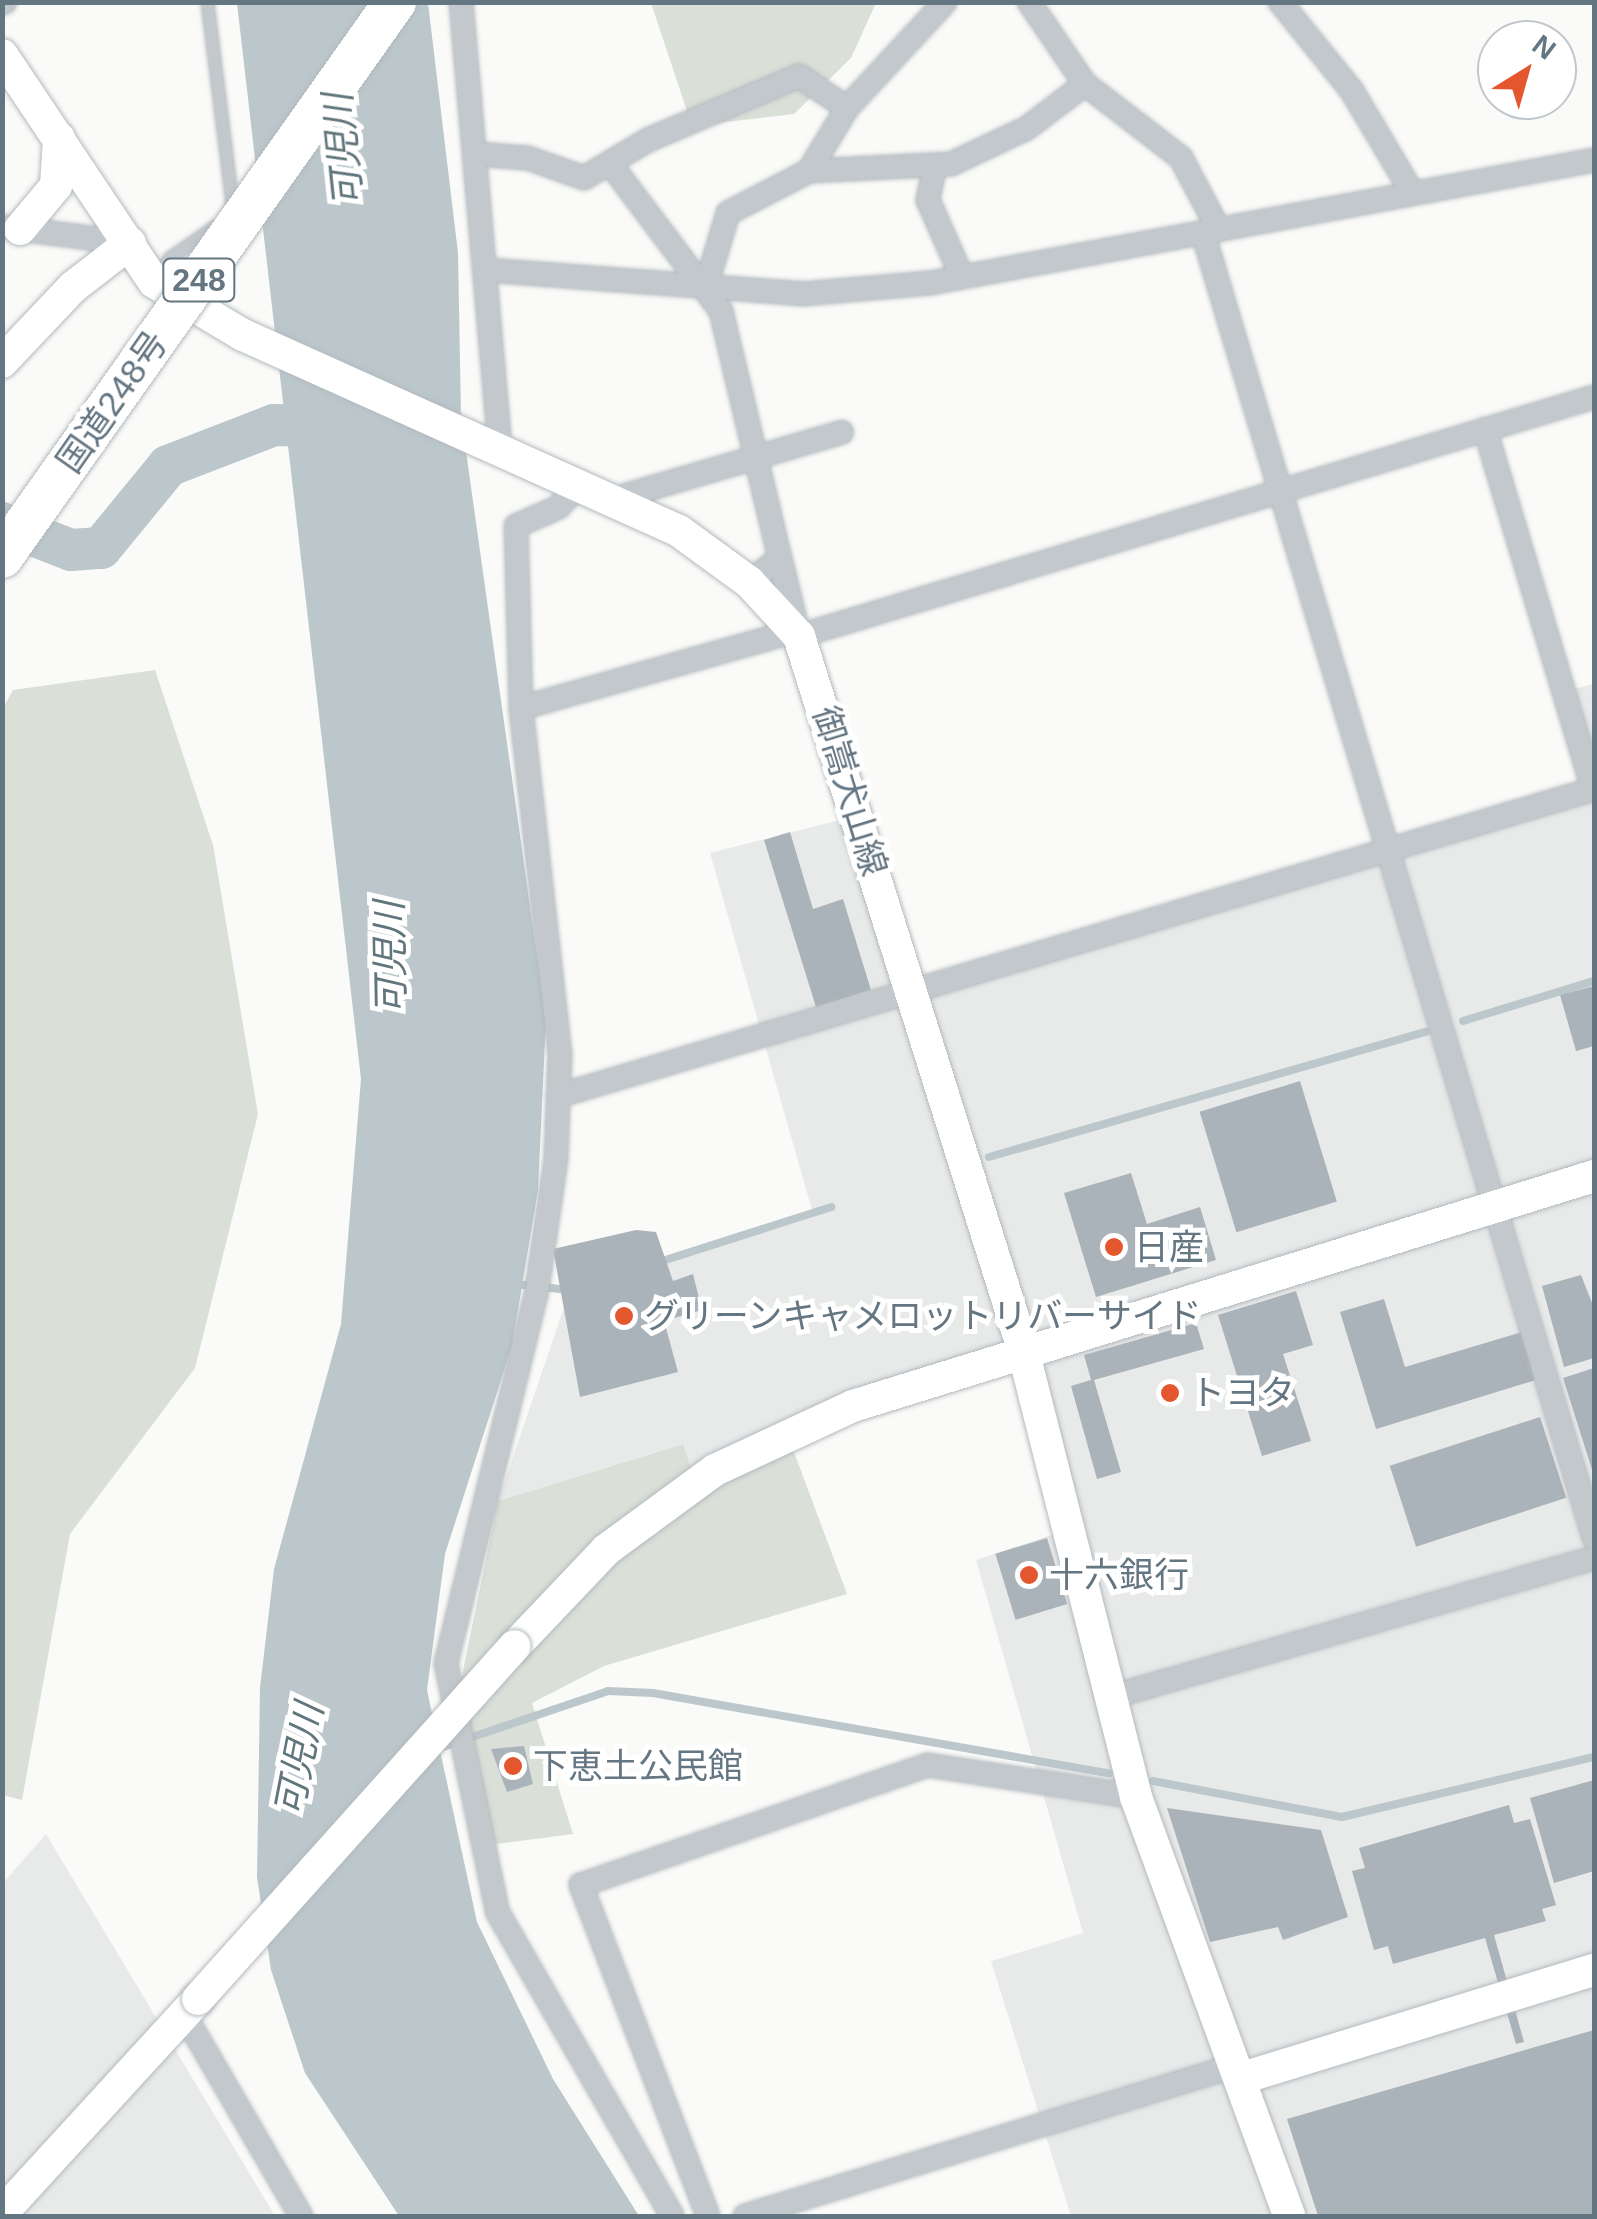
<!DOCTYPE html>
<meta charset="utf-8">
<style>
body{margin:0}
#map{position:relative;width:1597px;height:2219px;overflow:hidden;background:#fafaf8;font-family:Arial,"Noto Sans JP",sans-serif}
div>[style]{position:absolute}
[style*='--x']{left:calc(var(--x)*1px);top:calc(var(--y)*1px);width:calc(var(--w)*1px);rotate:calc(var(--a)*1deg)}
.built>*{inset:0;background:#e8e9e9}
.green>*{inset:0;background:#dadfd7}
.water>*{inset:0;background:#bbc7cb}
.stream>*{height:8px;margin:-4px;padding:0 4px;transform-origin:4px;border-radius:4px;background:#bbc7cb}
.river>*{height:42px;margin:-21px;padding:0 21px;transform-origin:21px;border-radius:21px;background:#bbc7cb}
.building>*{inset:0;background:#aab3b9;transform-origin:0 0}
.roads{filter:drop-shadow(0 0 2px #b3babf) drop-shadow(0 0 2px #b3babf)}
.lane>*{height:11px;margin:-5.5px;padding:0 5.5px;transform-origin:5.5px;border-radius:5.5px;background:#c3c8cc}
.street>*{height:22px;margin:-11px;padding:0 11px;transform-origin:11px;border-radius:11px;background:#c3c8cc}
.secondary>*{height:32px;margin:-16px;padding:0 16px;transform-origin:16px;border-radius:16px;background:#fff}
.bridges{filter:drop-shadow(0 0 2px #b3babf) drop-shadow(0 0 2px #b3babf)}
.secondary-bridge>*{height:32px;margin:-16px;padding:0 16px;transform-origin:16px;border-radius:16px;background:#fff}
.highway-bridge>*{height:42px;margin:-21px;padding:0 21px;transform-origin:21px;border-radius:21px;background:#fff}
.dots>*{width:28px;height:28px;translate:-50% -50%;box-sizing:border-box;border:5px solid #fff;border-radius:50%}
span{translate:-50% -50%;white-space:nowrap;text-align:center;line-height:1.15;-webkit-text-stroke:10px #fff;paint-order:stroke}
.shield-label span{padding:2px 8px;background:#fff;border:2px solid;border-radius:8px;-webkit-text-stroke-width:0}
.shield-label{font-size:32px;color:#657683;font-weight:700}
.street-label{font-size:35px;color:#657683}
.poi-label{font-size:35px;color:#657683}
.left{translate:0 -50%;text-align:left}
.water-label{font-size:38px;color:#60757c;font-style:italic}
.frame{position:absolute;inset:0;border:5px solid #657683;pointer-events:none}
.north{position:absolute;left:1477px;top:20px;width:100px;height:100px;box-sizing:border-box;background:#fff;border:2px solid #c1c8cd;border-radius:50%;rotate:37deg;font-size:28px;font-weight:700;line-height:40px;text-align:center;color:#657683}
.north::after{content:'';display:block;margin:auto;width:35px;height:45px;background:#e4572e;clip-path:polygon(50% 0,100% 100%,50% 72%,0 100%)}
</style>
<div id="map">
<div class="built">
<div style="clip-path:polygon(1594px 684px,1594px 767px,1573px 689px)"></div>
<div style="clip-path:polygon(1594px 789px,1594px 2216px,1071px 2216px,991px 1961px,1083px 1933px,976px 1560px,1072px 1528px,1022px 1347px,696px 1484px,682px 1444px,498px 1501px,570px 1290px,814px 1217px,710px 853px,859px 815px,908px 993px)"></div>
<div style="clip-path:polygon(46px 1834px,275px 2216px,3px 2216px,3px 1883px)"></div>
</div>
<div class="green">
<div style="clip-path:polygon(651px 3px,876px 3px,851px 58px,794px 114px,692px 126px)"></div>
<div style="clip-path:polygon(155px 670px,213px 845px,258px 1114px,195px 1368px,70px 1534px,22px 1800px,2px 1795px,3px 708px,13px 690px)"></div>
<div style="clip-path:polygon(788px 1436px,847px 1594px,604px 1666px,532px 1703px,573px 1834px,480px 1846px,453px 1719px,498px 1501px,683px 1444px,696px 1483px)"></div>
</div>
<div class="water">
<div style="clip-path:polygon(237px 3px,428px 3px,458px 253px,461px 416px,546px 1020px,538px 1190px,512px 1346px,445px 1554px,427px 1690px,477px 1922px,553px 2079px,639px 2216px,399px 2216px,305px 2073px,271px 1970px,257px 1877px,260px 1688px,274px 1569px,341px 1324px,361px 1079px)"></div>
</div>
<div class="stream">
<div style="--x:1463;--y:1021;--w:137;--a:-17"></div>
<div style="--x:989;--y:1157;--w:455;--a:-16"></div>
<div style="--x:659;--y:1262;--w:181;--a:-17.7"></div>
<div style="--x:515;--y:1284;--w:54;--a:6.3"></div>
<div style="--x:440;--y:1748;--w:177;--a:-18.7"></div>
<div style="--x:608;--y:1691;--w:45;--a:2.5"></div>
<div style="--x:653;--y:1693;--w:463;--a:10"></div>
<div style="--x:1153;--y:1781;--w:192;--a:10.8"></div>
<div style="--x:1342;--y:1817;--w:259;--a:-13.4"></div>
</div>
<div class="river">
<div style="--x:2;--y:523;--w:74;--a:21.4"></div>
<div style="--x:71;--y:550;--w:30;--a:-4"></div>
<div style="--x:101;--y:548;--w:106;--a:-50.7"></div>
<div style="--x:168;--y:466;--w:114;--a:-21.1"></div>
<div style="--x:274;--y:425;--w:70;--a:1.6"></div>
</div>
<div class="building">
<div style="clip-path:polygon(790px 832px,813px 909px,843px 899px,871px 990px,816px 1007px,764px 840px)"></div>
<div style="clip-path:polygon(1594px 986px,1594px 1046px,1576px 1051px,1560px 995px)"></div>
<div style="left:1300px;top:1081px;width:126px;height:105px;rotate:73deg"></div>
<div style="clip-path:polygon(1131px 1173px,1147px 1224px,1200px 1207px,1216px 1260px,1096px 1297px,1064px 1193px)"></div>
<div style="clip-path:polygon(636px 1230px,656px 1232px,673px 1281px,693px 1274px,702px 1310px,664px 1321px,678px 1372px,580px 1397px,553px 1249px)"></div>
<div style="clip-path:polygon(1581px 1275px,1594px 1308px,1594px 1358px,1564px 1367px,1542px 1286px)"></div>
<div style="clip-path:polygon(1296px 1291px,1313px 1345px,1283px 1354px,1311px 1441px,1262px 1456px,1218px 1315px)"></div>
<div style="clip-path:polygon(1384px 1299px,1405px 1367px,1522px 1332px,1536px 1380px,1376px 1429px,1340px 1312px)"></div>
<div style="clip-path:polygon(1196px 1323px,1204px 1349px,1094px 1380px,1121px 1472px,1097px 1479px,1071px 1386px,1091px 1380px,1084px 1355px)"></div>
<div style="clip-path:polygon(1594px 1368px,1594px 1476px,1563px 1378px)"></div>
<div style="left:1540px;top:1417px;width:85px;height:158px;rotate:72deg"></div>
<div style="left:1047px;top:1538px;width:69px;height:54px;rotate:73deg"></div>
<div style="clip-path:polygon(524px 1746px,533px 1784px,507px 1792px,491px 1749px)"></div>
<div style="clip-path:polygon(1594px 1780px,1594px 1871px,1554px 1883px,1530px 1798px)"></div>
<div style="clip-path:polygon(1509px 1805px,1514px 1823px,1530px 1819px,1556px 1905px,1542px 1909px,1546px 1921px,1494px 1935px,1524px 2042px,1516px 2044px,1485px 1938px,1393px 1964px,1388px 1946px,1374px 1950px,1352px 1871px,1365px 1868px,1359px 1848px)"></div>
<div style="clip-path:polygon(1167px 1808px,1321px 1830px,1348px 1917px,1283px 1940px,1278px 1927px,1210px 1942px)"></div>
<div style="clip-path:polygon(1594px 2030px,1594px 2216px,1318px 2216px,1287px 2119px)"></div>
</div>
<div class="roads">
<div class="lane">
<div style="--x:207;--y:2;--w:212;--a:82.9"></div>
<div style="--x:156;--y:279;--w:25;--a:-58"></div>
<div style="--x:169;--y:258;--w:56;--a:-34.8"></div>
</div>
<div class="street">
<div style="--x:461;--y:2;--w:445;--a:85"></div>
<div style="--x:1029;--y:2;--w:99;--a:55.7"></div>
<div style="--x:1085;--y:84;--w:121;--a:37.6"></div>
<div style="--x:1181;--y:158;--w:81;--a:62.2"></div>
<div style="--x:1280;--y:2;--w:114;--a:51"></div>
<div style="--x:1352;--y:91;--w:117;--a:59.3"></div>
<div style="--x:2;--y:3;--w:3;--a:-18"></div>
<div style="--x:475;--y:154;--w:53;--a:4.3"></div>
<div style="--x:528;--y:158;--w:59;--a:19.7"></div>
<div style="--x:584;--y:178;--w:74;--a:-30.7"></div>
<div style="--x:648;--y:140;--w:164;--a:-23"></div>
<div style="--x:799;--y:76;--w:58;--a:33.7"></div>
<div style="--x:611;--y:165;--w:183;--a:53"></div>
<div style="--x:721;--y:311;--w:254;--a:76.6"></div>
<div style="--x:780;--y:558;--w:39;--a:142"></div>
<div style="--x:935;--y:166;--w:35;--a:102"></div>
<div style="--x:928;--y:200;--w:84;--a:66.2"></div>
<div style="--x:809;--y:171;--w:142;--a:-2.8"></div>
<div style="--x:951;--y:164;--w:84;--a:-25.3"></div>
<div style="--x:1027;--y:128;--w:73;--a:-37.2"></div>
<div style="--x:2;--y:227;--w:129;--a:7.1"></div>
<div style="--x:1203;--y:233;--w:1362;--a:73.32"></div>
<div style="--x:486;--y:270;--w:317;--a:4.3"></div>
<div style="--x:802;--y:294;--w:128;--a:-4.9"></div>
<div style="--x:930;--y:283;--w:675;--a:-10.49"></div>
<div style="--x:706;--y:286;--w:76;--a:-73.2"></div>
<div style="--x:728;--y:213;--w:91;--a:-27.4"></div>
<div style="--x:809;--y:171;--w:74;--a:-58.9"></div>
<div style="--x:847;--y:108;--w:144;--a:-47.2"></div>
<div style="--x:1485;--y:429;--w:377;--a:73.3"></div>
<div style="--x:582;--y:482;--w:34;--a:133"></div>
<div style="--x:559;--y:507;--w:47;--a:156.2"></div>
<div style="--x:516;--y:526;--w:182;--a:88.4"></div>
<div style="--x:521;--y:708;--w:347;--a:83.6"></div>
<div style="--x:560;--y:1053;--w:106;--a:92.2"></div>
<div style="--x:556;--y:1159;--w:132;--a:98.3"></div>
<div style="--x:537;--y:1290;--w:384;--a:103.7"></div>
<div style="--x:446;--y:1663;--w:255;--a:78.3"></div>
<div style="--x:498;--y:1913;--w:349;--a:60.1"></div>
<div style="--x:617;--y:498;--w:234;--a:-16.3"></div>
<div style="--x:780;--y:558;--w:80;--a:76.3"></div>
<div style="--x:799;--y:636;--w:830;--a:-16.73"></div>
<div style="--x:521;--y:708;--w:285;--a:-15.7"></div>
<div style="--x:558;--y:1096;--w:1081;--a:-16.51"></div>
<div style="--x:1111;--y:1697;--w:503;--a:-16.06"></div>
<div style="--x:185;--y:2016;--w:231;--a:59.9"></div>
<div style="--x:708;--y:2216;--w:355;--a:-111"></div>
<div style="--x:581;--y:1885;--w:367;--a:-19.1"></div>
<div style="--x:928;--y:1765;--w:210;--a:8.7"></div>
<div style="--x:745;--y:2216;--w:515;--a:-17.06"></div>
</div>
<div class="secondary">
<div style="--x:2;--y:55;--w:273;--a:56.2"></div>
<div style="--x:154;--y:282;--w:104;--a:30.8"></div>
<div style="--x:243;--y:335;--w:478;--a:24.2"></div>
<div style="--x:679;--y:531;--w:87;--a:36.1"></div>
<div style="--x:749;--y:582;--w:74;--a:47.2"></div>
<div style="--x:799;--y:636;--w:744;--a:72.56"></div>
<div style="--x:1022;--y:1346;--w:465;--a:75.8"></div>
<div style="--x:1136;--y:1797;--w:446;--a:69.9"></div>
<div style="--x:20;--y:229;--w:56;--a:-50.1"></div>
<div style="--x:56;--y:186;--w:48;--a:-86.4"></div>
<div style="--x:2;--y:362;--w:103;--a:-46.6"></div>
<div style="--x:73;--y:287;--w:72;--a:-37.7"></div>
<div style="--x:515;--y:1646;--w:132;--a:-46.5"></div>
<div style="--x:606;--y:1550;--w:135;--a:-36.3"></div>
<div style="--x:715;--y:1470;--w:152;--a:-24.9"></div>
<div style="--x:853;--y:1406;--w:776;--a:-17.24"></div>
<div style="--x:1242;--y:2078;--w:368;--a:-17.1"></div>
<div style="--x:2;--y:2213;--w:290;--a:-47.5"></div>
</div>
</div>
<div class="bridges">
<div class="secondary-bridge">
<div style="--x:198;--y:1999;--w:474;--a:-48.1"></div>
</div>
<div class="highway-bridge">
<div style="--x:2;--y:557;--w:680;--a:-54.7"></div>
</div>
</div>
<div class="dots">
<div style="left:1114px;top:1247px;background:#e4572e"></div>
<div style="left:624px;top:1316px;background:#e4572e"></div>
<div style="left:1170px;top:1393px;background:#e4572e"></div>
<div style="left:1029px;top:1575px;background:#e4572e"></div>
<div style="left:513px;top:1766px;background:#e4572e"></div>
</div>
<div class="shield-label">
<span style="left:199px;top:280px">248</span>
</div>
<div class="street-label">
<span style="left:112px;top:402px;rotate:-55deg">国道248号</span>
<span style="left:850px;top:791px;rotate:73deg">御嵩犬山線</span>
</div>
<div class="poi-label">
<span class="left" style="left:1134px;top:1247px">日産</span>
<span class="left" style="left:644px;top:1316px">グリーンキャメロットリバーサイド</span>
<span class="left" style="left:1190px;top:1393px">トヨタ</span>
<span class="left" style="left:1049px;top:1575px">十六銀行</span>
<span class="left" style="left:533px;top:1766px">下恵土公民館</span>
</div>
<div class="water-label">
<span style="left:344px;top:150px;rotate:-96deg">可児川</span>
<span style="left:391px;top:958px;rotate:-91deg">可児川</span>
<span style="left:300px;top:1760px;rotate:-79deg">可児川</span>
</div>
<div class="frame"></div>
<div class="north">N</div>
</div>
